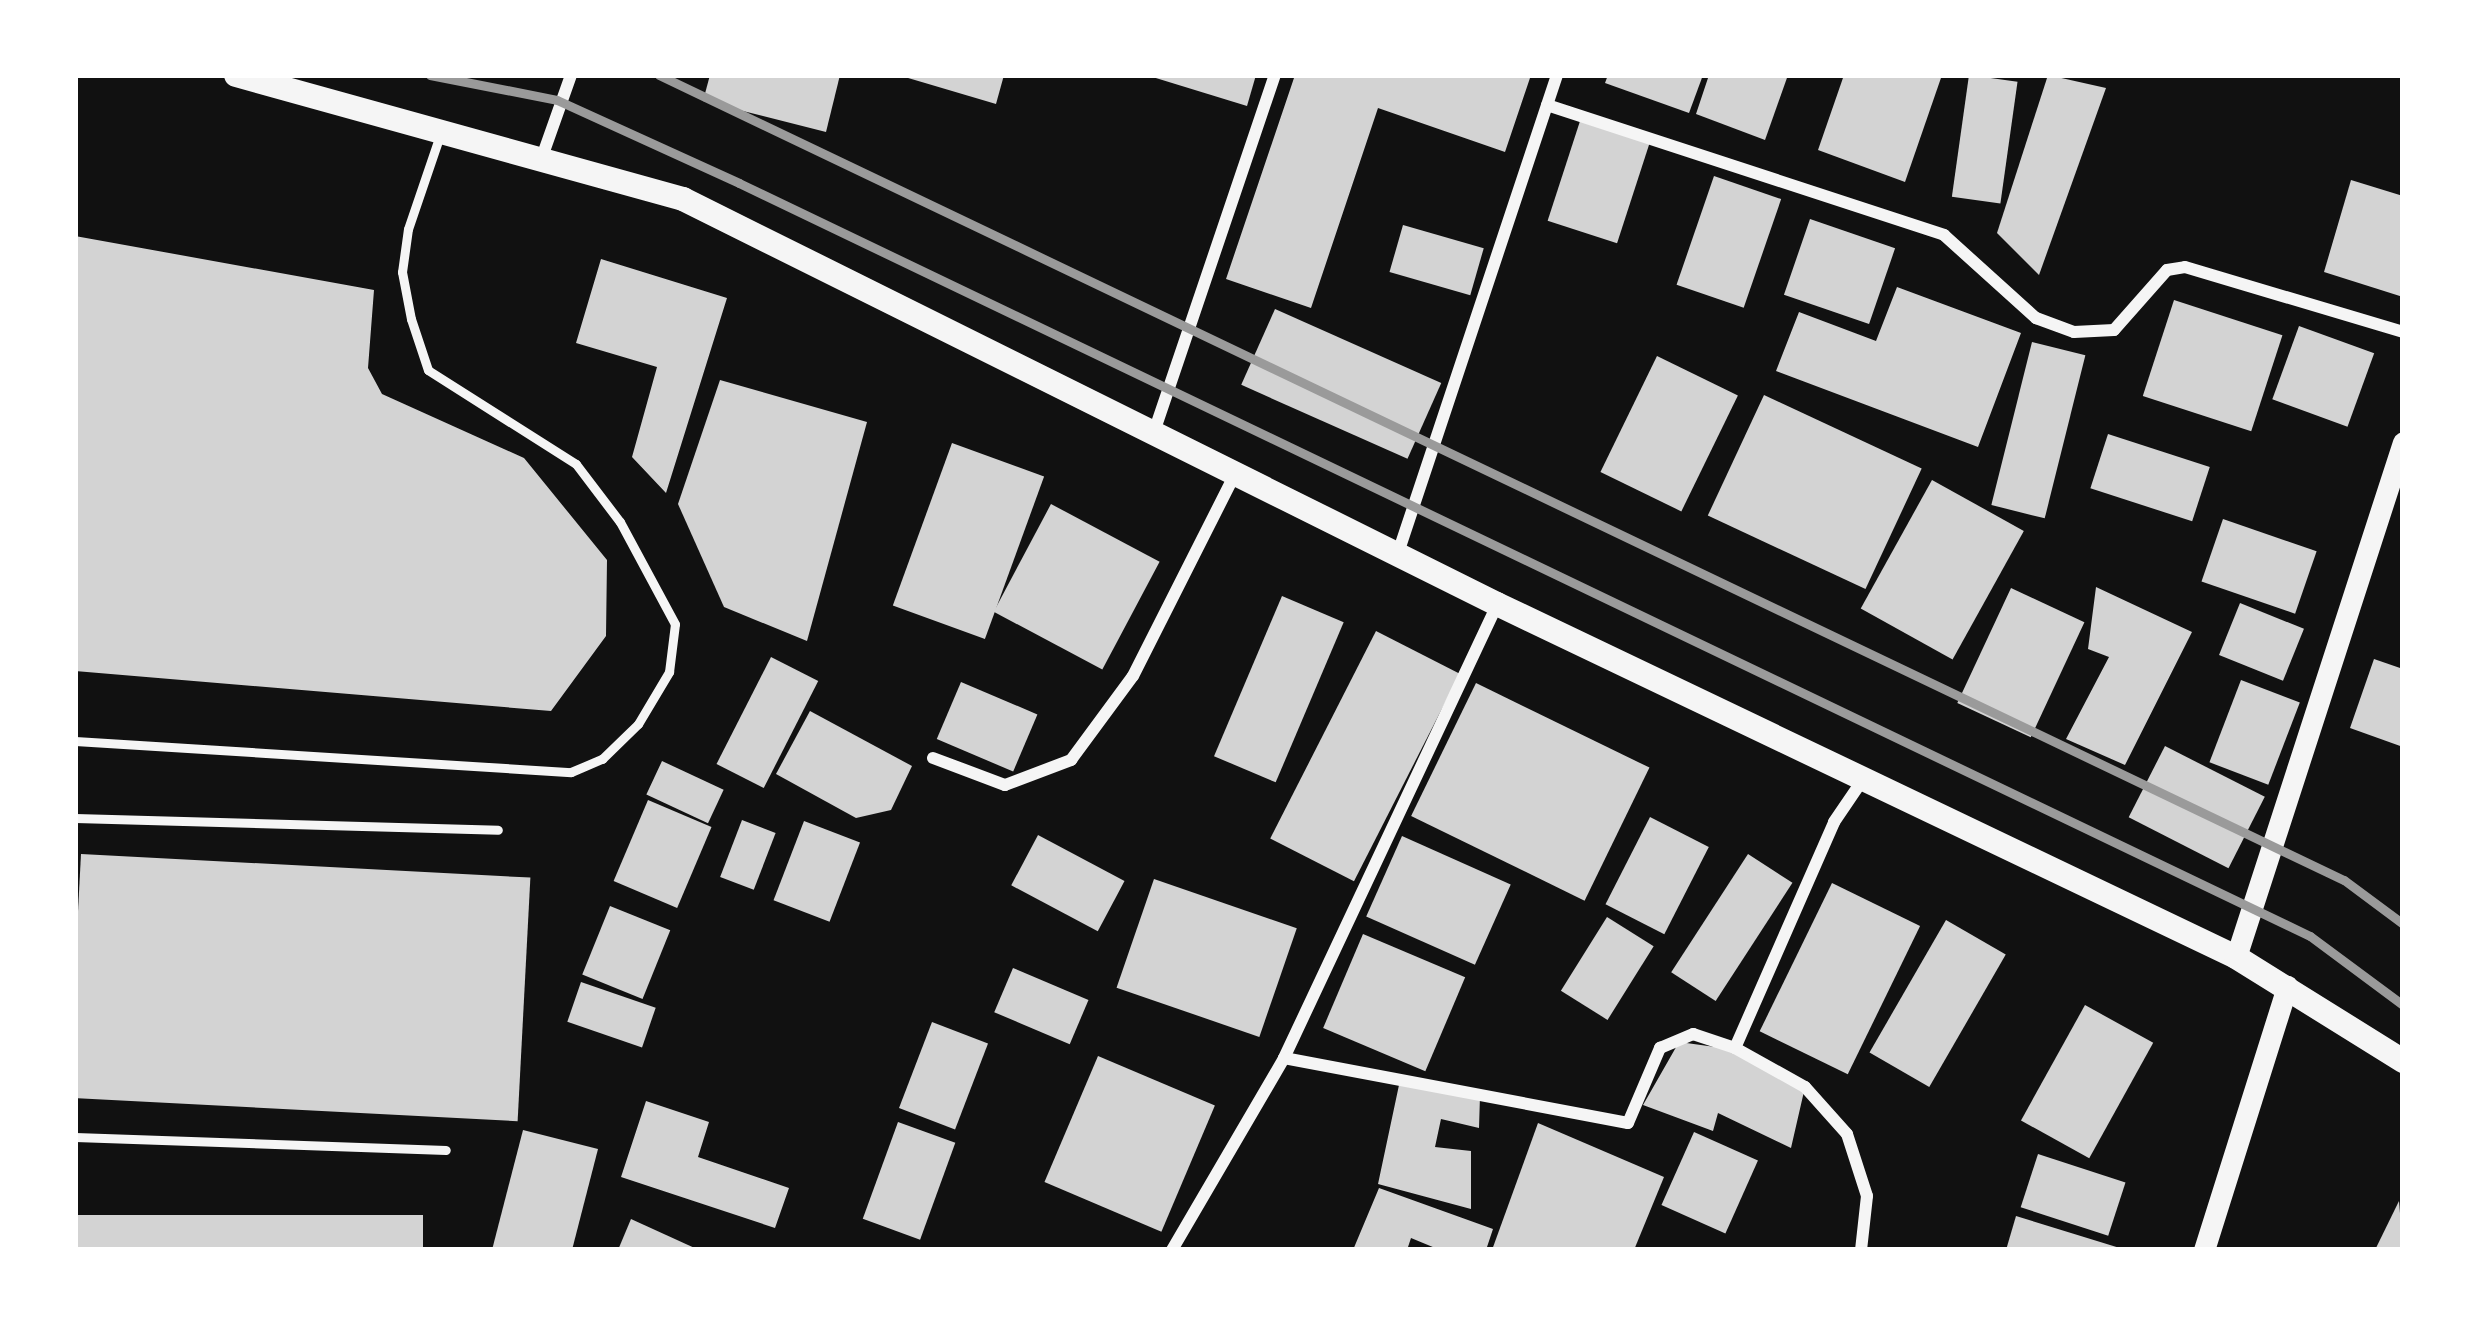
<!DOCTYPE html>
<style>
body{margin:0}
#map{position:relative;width:2478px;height:1325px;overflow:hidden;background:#111;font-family:Montserrat,sans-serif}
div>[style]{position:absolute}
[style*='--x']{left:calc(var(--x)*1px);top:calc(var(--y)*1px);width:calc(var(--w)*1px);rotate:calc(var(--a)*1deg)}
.building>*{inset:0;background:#d3d3d3;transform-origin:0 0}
.service>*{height:9px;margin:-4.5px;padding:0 4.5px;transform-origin:4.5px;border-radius:4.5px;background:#f5f5f5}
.minor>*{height:12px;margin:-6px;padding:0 6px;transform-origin:6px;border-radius:6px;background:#f5f5f5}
.tertiary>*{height:21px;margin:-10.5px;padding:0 10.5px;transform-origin:10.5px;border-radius:10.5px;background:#f5f5f5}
.secondary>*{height:24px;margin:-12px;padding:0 12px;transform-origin:12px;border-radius:12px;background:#f5f5f5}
.rail>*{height:9px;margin:-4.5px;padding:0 4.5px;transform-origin:4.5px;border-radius:4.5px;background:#9a9a9a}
span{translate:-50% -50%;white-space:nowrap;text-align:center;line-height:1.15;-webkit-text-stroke:9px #fff;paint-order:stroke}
.frame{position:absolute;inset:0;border:78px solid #fff;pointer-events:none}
</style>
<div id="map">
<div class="building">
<div style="clip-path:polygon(710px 75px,840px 75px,826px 132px,703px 101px)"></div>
<div style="clip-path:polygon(898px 75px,1004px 75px,996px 104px)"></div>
<div style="clip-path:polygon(1146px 75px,1256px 75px,1247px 106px)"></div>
<div style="clip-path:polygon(1295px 75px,1531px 75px,1505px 152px,1378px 108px,1311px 308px,1226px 279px)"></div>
<div style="clip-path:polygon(1608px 75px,1703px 75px,1689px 113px,1605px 83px)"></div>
<div style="clip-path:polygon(1709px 75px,1788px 75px,1765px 140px,1696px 114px)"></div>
<div style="clip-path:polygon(1844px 75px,1942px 75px,1905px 182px,1818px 150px)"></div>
<div style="left:1969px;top:75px;width:49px;height:123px;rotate:8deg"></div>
<div style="clip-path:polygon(2048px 75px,2106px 88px,2039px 275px,1997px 233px)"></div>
<div style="left:1581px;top:118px;width:73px;height:108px;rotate:18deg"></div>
<div style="left:1714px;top:176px;width:71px;height:115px;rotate:19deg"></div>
<div style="clip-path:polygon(2351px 180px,2403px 196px,2403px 297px,2324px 272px)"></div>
<div style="left:1810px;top:219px;width:90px;height:80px;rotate:19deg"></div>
<div style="left:1403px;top:225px;width:84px;height:49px;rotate:16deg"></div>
<div style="clip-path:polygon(75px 236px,374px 290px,368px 368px,382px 394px,524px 458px,607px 560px,606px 636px,551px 711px,75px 671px)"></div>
<div style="clip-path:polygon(601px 259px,727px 298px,666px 493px,632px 457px,657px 367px,576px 343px)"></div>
<div style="clip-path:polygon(1897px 287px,2021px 333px,1978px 447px,1776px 371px,1799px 312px,1876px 341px)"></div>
<div style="left:2174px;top:300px;width:114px;height:101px;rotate:18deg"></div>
<div style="left:1275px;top:309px;width:182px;height:83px;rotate:24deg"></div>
<div style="left:2299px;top:326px;width:80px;height:78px;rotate:20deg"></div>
<div style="left:2032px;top:342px;width:55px;height:168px;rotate:14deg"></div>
<div style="left:1657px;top:356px;width:90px;height:129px;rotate:26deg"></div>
<div style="clip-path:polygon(720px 380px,867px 422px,807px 641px,724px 607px,678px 504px)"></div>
<div style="left:1764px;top:395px;width:174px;height:133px;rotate:25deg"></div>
<div style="left:2108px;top:434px;width:107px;height:57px;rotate:18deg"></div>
<div style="left:952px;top:443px;width:98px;height:173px;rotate:20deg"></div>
<div style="left:1932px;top:480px;width:105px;height:147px;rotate:29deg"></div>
<div style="left:1051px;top:504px;width:123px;height:122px;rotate:28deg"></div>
<div style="left:2223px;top:519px;width:99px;height:66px;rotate:19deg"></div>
<div style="clip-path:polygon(2096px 587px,2192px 632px,2125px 765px,2066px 739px,2109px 657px,2088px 649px)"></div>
<div style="left:2011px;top:588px;width:81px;height:127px;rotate:25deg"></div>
<div style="left:1282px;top:596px;width:67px;height:174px;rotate:23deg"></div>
<div style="left:2240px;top:603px;width:69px;height:56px;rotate:22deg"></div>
<div style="left:1376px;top:631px;width:94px;height:233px;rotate:27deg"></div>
<div style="left:771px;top:657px;width:53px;height:120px;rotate:27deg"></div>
<div style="clip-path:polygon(2374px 659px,2403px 669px,2403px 747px,2350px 728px)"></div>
<div style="left:2241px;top:680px;width:63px;height:88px;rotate:21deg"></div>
<div style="left:961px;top:682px;width:83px;height:62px;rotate:23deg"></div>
<div style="left:1476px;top:683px;width:193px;height:148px;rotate:26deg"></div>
<div style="clip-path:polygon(810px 711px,912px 766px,891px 810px,856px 818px,776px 774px)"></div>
<div style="left:2165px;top:746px;width:112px;height:80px;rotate:27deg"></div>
<div style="left:662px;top:761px;width:68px;height:37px;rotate:25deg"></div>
<div style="left:648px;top:800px;width:69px;height:88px;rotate:23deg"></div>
<div style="left:1650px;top:817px;width:66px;height:98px;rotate:27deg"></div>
<div style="left:742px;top:820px;width:36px;height:61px;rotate:21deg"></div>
<div style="left:804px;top:821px;width:60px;height:85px;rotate:21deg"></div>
<div style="left:1038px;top:835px;width:98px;height:57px;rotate:28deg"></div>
<div style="left:1402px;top:836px;width:119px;height:88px;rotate:24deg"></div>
<div style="left:81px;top:854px;width:450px;height:244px;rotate:3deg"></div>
<div style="left:1748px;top:854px;width:53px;height:141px;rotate:33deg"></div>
<div style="left:1154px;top:879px;width:151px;height:115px;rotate:19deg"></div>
<div style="left:1832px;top:883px;width:98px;height:165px;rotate:26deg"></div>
<div style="left:610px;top:906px;width:65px;height:74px;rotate:22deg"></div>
<div style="left:1607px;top:917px;width:55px;height:87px;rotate:32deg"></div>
<div style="left:1946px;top:920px;width:69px;height:153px;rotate:30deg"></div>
<div style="left:1363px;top:934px;width:111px;height:102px;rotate:23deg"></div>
<div style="left:1013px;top:968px;width:82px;height:48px;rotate:23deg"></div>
<div style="left:581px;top:982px;width:79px;height:42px;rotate:19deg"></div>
<div style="left:2085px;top:1005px;width:78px;height:132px;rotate:29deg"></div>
<div style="left:932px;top:1022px;width:60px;height:92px;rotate:21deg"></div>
<div style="clip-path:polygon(1679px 1042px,1730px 1049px,1805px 1087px,1791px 1148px,1718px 1113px,1713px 1131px,1643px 1105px)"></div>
<div style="left:1098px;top:1056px;width:127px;height:137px;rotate:23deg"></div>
<div style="clip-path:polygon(1399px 1085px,1480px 1096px,1479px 1128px,1441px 1119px,1435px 1147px,1471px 1151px,1471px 1209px,1378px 1184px)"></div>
<div style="clip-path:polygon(646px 1101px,709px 1122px,698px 1157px,789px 1188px,775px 1228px,621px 1177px)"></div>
<div style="left:898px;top:1122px;width:61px;height:103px;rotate:20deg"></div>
<div style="clip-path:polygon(1538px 1123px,1664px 1177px,1634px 1250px,1492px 1250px)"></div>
<div style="clip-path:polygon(523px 1130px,598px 1149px,572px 1250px,492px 1250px)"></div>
<div style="left:1694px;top:1132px;width:70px;height:80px;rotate:24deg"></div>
<div style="left:2038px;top:1154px;width:92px;height:56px;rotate:18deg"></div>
<div style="clip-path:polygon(1379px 1188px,1493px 1229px,1486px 1250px,1440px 1250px,1411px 1238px,1407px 1250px,1353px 1250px)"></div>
<div style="clip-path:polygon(2399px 1201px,2403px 1250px,2375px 1250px)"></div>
<div style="left:423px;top:1215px;width:35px;height:348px;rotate:90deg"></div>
<div style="clip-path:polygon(2016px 1216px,2123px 1249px,2123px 1250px,2006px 1250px)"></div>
<div style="clip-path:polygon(631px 1219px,699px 1250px,618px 1250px)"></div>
</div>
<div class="service">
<div style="--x:75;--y:741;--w:497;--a:3.6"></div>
<div style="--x:571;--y:772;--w:34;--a:-23"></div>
<div style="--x:602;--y:759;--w:50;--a:-44.2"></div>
<div style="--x:638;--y:724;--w:61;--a:-59.2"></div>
<div style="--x:669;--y:672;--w:48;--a:-82.9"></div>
<div style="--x:675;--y:624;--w:116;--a:-118.3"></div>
<div style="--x:620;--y:522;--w:73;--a:-127.2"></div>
<div style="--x:576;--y:464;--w:175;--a:-147.6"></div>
<div style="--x:428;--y:370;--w:54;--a:-108.4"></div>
<div style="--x:411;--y:319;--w:48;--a:-100.8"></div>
<div style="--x:402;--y:272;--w:43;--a:-82.1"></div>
<div style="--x:408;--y:229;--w:99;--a:-71.2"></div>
<div style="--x:75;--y:818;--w:423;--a:1.6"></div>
<div style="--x:75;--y:1137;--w:371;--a:2"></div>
</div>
<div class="minor">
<div style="--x:1547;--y:105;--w:418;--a:18.1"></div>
<div style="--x:1944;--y:235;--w:124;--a:42.1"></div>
<div style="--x:2036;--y:318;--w:40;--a:20.2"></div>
<div style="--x:2074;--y:332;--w:40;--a:-2.9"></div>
<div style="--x:2114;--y:330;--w:80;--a:-48.5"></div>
<div style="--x:2167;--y:270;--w:18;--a:-9"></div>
<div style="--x:2185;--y:267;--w:227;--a:16.6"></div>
<div style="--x:542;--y:157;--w:87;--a:-70.5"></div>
<div style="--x:1155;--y:429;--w:374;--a:-71.3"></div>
<div style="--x:1399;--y:550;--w:501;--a:-71.6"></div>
<div style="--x:1497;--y:605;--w:501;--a:115.18"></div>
<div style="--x:1284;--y:1058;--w:350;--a:10.7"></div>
<div style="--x:1628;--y:1123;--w:82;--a:-66.9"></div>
<div style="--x:1660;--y:1048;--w:36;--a:-23"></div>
<div style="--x:1693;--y:1034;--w:44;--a:18.4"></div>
<div style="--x:1735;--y:1048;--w:80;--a:29.1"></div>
<div style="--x:1805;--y:1087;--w:63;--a:48.2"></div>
<div style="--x:1847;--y:1134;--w:65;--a:72.1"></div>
<div style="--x:1867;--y:1196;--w:54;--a:96.3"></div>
<div style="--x:933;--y:758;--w:77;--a:20.6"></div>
<div style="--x:1005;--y:785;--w:71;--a:-20.7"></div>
<div style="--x:1071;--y:760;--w:104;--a:-53.6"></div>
<div style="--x:1133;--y:676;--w:226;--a:-63.2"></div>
<div style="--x:1735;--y:1048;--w:247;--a:-66.3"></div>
<div style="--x:1834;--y:822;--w:53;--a:-55.7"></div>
<div style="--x:1172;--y:1250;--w:222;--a:-59.7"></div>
</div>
<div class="tertiary">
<div style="--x:2236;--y:957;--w:541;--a:-72.03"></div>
<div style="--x:2204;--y:1250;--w:277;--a:-72.5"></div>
</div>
<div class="secondary">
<div style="--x:236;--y:75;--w:464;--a:15.5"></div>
<div style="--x:683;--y:199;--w:909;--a:26.45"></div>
<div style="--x:1497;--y:604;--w:819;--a:25.53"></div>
<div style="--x:2236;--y:957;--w:197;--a:31.9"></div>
</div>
<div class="rail">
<div style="--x:430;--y:75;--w:129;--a:11.1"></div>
<div style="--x:557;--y:100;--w:200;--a:24.5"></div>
<div style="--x:739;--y:183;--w:1742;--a:25.61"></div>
<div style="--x:2310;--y:936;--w:116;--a:36.6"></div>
<div style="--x:659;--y:75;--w:1867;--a:25.54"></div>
<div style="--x:2344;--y:880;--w:74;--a:36.7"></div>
</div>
<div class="frame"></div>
</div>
